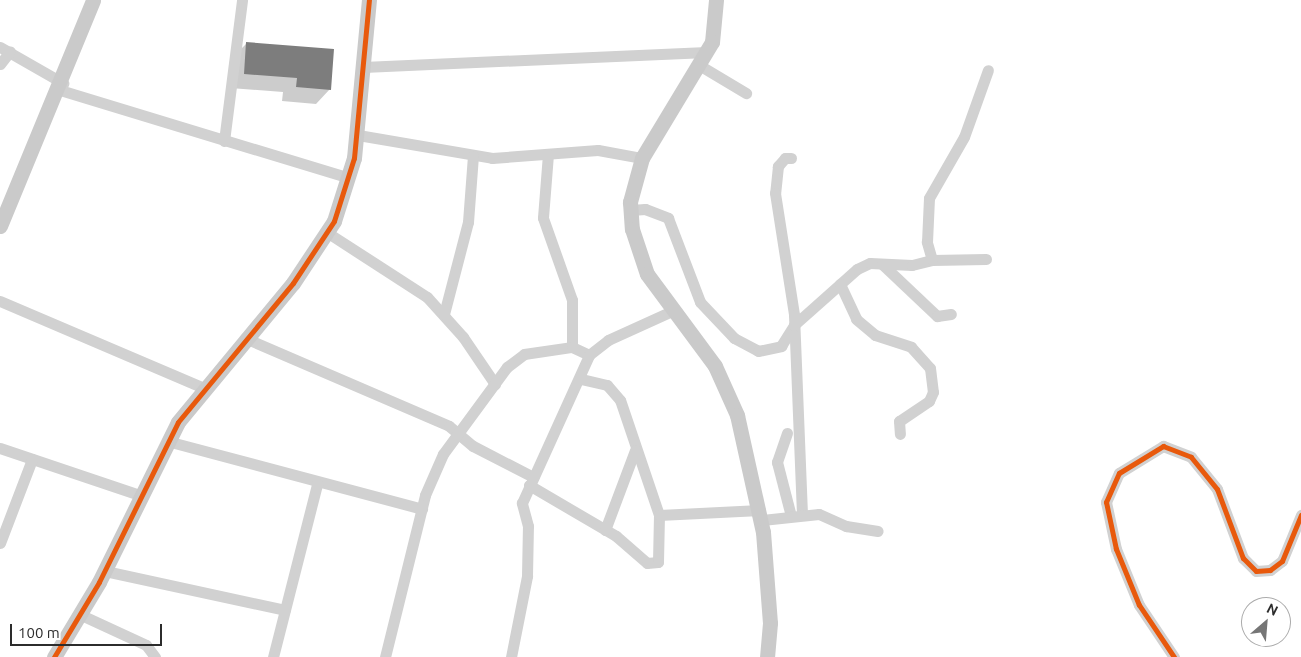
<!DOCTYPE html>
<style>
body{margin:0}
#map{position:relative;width:1301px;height:657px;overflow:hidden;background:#fff;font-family:Ubuntu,sans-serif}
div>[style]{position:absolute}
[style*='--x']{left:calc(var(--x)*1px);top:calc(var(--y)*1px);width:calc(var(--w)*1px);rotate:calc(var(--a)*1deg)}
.shadow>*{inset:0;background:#0003}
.building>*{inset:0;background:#7d7d7d}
.street>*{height:11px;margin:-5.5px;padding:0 5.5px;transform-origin:5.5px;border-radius:5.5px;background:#d1d1d1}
.secondary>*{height:15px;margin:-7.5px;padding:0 7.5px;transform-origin:7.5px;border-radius:7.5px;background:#cacaca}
.cycleway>*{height:5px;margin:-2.5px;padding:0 2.5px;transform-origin:2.5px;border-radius:2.5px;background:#e8590c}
span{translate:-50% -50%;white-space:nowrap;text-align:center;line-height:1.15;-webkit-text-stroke:5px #fff;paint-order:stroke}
.north{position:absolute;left:1241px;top:597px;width:50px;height:50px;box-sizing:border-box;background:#fff;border:1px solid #ababab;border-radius:50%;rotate:27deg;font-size:14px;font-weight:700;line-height:20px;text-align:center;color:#2c2c2c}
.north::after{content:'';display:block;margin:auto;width:18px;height:22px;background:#767676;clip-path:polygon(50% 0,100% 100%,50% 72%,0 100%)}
.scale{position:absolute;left:10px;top:624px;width:152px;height:22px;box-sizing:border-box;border:2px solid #2c2c2c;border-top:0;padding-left:6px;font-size:15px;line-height:18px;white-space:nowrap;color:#2c2c2c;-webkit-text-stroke:4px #fff;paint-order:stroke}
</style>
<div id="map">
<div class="shadow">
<div style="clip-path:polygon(247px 43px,330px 89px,316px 104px,282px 101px,283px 92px,230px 88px,232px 58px)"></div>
</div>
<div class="building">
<div style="clip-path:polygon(246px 42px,334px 49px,331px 90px,296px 87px,297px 78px,244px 74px)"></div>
</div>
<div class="street">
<div style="--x:0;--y:47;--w:73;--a:29.7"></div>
<div style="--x:0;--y:64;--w:16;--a:-52"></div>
<div style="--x:699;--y:65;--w:55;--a:30.8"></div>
<div style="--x:363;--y:67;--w:344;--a:-2.5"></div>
<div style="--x:60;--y:90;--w:302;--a:16.9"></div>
<div style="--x:358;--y:135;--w:136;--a:9.7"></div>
<div style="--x:492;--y:158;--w:106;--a:-4.3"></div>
<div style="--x:598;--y:150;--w:45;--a:10.3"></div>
<div style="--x:224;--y:141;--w:142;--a:-82.7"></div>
<div style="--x:548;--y:154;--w:64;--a:94.5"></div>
<div style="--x:543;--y:218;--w:87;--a:70.5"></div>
<div style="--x:572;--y:300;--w:47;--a:90"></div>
<div style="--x:791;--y:158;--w:6;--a:180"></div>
<div style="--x:785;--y:158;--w:11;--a:131"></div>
<div style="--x:778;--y:166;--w:27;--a:96"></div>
<div style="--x:775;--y:193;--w:123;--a:81.1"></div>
<div style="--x:794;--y:315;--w:200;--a:87.7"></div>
<div style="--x:631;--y:210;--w:14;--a:-4"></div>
<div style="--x:645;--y:209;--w:25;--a:21"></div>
<div style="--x:668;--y:218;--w:90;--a:69.1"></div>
<div style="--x:700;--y:302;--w:50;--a:46.6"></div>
<div style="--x:734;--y:338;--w:27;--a:28"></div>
<div style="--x:758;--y:351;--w:24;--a:-12"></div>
<div style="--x:781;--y:346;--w:25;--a:-58"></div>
<div style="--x:794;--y:325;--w:84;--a:-41.6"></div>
<div style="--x:857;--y:269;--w:14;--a:-25"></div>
<div style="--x:870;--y:263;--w:42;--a:2.7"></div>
<div style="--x:912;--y:265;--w:21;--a:-14"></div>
<div style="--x:932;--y:260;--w:54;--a:-1.1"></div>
<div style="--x:328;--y:233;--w:118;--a:32.9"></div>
<div style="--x:427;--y:297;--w:54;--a:48"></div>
<div style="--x:463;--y:337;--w:57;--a:55.8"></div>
<div style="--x:932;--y:260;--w:19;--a:-106"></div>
<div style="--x:927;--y:242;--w:44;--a:-87.4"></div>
<div style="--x:929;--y:198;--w:70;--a:-60.2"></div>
<div style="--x:964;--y:137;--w:71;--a:-70.3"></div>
<div style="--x:882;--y:264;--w:76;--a:43.4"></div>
<div style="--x:937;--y:316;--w:14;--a:-8"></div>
<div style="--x:840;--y:284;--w:38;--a:65"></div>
<div style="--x:856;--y:319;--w:25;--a:40"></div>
<div style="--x:875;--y:335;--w:38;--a:18"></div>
<div style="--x:911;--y:347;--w:28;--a:48"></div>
<div style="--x:930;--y:368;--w:24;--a:83"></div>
<div style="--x:933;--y:392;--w:10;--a:114"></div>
<div style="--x:929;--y:401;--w:36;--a:146"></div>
<div style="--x:899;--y:421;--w:13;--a:86"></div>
<div style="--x:0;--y:301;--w:222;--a:23.1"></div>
<div style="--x:444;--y:314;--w:95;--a:-75.4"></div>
<div style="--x:468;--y:222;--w:66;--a:-85.7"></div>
<div style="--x:245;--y:338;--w:222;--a:23.3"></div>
<div style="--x:449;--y:426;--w:31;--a:40"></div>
<div style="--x:473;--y:446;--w:68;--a:27.3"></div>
<div style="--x:787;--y:433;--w:31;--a:109"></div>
<div style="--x:777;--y:462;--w:56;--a:75.5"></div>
<div style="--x:167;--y:441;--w:264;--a:14.9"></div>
<div style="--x:0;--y:448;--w:148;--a:18.6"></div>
<div style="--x:529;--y:485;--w:101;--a:30.4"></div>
<div style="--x:616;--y:536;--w:41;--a:41.1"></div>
<div style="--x:647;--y:563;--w:11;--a:-5"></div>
<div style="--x:658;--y:562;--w:47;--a:-88.8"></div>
<div style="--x:659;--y:515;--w:121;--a:-108.7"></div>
<div style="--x:620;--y:400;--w:20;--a:-131"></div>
<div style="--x:607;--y:385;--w:26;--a:-167"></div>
<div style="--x:659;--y:515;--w:101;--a:-2.8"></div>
<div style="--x:762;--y:520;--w:57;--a:-6"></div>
<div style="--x:819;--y:514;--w:30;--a:24"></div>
<div style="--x:846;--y:526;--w:32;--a:9"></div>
<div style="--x:605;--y:530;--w:85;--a:-69.4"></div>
<div style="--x:0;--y:543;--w:90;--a:-69.1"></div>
<div style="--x:105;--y:571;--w:184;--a:12.2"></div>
<div style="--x:79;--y:614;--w:74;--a:24.8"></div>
<div style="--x:146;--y:645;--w:15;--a:53"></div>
<div style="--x:273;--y:657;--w:179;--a:-75.7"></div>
<div style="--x:385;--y:657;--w:167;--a:-76.1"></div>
<div style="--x:425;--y:495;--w:45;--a:-66.3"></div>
<div style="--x:443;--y:454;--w:108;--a:-53.7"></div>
<div style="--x:507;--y:367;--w:21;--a:-37"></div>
<div style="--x:524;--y:354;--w:49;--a:-8.3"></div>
<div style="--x:572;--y:347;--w:19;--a:25"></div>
<div style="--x:511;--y:657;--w:83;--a:-78.8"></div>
<div style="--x:527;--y:576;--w:50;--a:-88.9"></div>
<div style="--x:528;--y:526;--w:24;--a:-105"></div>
<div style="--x:522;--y:503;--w:162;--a:-65.6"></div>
<div style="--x:589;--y:355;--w:24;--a:-38"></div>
<div style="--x:608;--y:340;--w:72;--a:-24.4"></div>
<div style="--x:1174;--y:657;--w:63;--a:-123.9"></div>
<div style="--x:1139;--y:605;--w:61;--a:-112.3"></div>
<div style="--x:1116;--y:549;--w:48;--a:-102"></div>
<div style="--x:1106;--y:502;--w:32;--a:-66"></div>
<div style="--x:1119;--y:473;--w:52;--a:-31.5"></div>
<div style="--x:1163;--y:446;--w:30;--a:21"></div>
<div style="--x:1191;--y:457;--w:41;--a:50.9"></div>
<div style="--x:1217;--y:489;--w:74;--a:69.4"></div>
<div style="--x:1243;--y:558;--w:18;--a:45"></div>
<div style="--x:1256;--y:571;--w:14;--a:-4"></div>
<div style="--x:1270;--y:570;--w:15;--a:-37"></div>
<div style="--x:1282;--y:561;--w:50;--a:-67.6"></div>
</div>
<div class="secondary">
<div style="--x:716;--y:0;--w:42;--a:95.4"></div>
<div style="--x:712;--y:42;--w:135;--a:121.1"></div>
<div style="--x:642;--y:158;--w:46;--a:105.3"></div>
<div style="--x:630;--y:202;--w:27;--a:86"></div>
<div style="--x:632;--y:229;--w:47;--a:71.6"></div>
<div style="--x:647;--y:274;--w:114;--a:53.5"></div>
<div style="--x:715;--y:366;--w:54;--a:65.8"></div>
<div style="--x:737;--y:415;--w:120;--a:77.5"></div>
<div style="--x:763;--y:532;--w:91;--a:85.6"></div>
<div style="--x:770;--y:623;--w:34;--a:95"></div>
<div style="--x:0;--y:226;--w:244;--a:-67.6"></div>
<div style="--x:54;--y:657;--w:87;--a:-59"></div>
<div style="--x:99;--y:582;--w:178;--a:-63.7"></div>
<div style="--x:178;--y:422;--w:180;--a:-50.4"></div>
<div style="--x:293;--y:283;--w:74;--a:-56.5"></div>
<div style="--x:334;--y:221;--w:66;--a:-72.4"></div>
<div style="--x:354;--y:158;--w:159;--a:-84.6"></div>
</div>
<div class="cycleway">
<div style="--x:54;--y:657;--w:87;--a:-59"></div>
<div style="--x:99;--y:582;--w:178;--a:-63.7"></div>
<div style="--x:178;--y:422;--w:180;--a:-50.4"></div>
<div style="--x:293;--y:283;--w:74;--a:-56.5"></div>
<div style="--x:334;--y:221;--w:66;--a:-72.4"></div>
<div style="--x:354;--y:158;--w:159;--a:-84.6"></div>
<div style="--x:1174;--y:657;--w:63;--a:-123.9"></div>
<div style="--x:1139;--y:605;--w:61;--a:-112.3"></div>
<div style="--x:1116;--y:549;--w:48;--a:-102"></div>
<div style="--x:1106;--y:502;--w:32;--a:-66"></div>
<div style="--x:1119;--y:473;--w:52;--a:-31.5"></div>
<div style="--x:1163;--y:446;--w:30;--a:21"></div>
<div style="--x:1191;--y:457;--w:41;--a:50.9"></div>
<div style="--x:1217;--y:489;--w:74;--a:69.4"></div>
<div style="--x:1243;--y:558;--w:18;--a:45"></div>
<div style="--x:1256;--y:571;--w:14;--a:-4"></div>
<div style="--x:1270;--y:570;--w:15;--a:-37"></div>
<div style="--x:1282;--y:561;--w:50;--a:-67.6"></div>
</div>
<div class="north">N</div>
<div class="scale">100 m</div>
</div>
